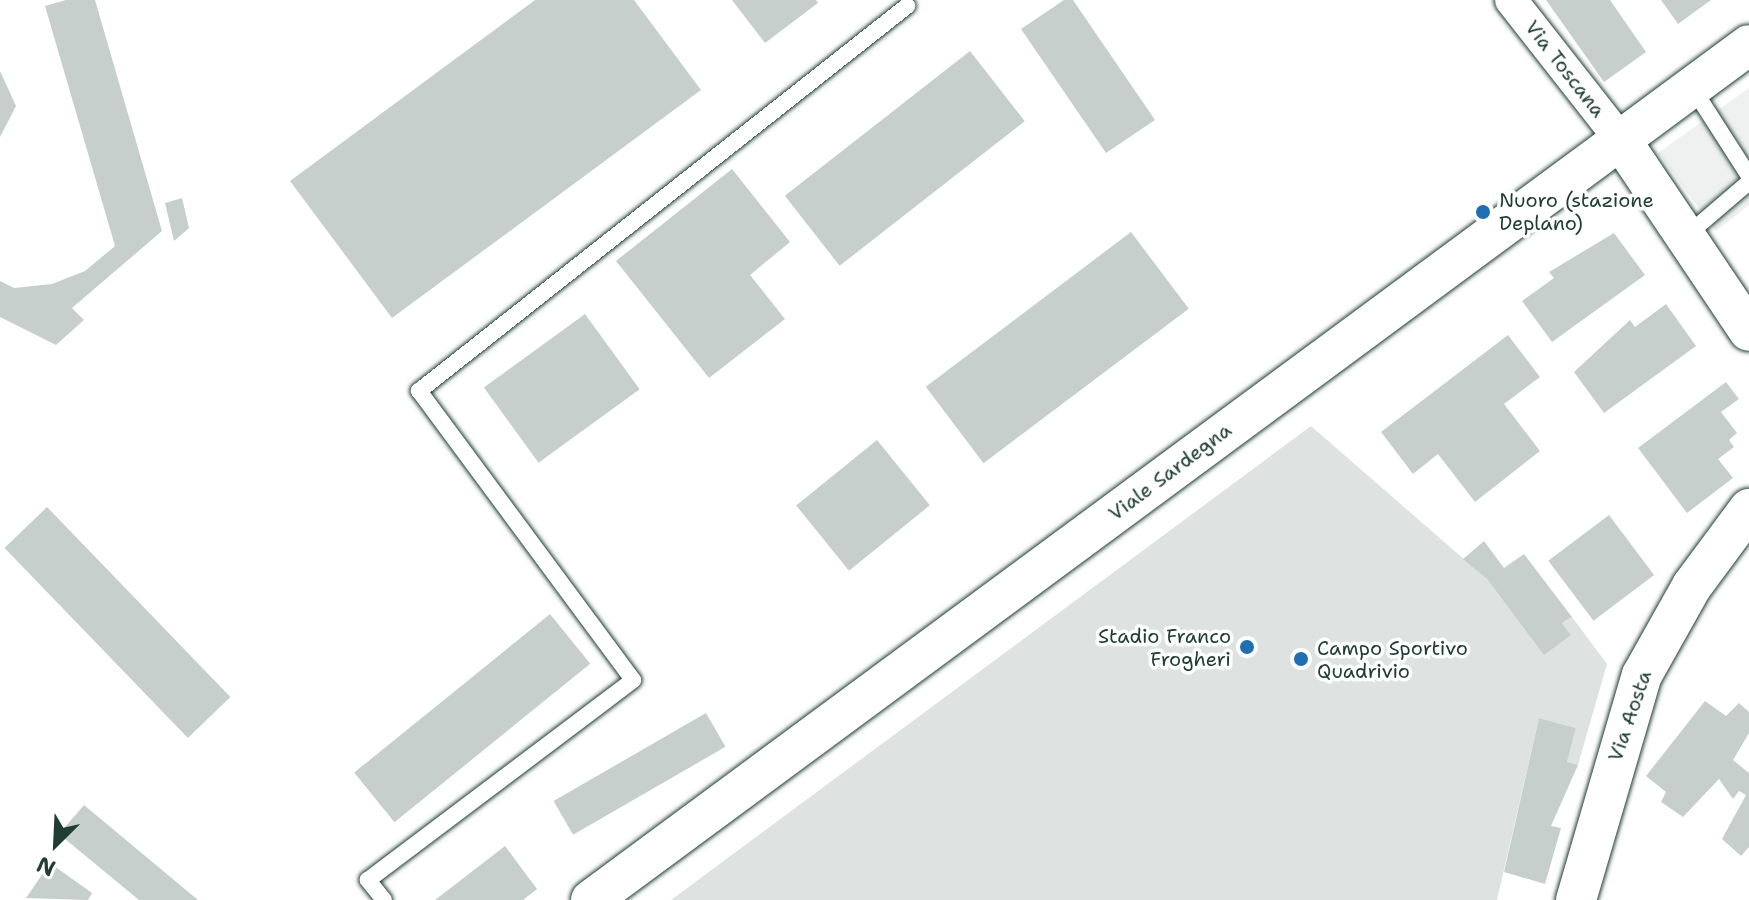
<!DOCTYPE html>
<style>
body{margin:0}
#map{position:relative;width:1749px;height:900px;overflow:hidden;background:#fff;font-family:"Shantell Sans",sans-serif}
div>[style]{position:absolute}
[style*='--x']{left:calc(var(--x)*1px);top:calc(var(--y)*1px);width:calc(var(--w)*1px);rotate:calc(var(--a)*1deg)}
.built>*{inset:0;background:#eef1f0}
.green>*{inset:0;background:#dee3e2}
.building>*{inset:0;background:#c7cfcc;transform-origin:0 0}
.roads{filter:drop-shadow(0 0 2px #1f3d34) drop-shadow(0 0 2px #1f3d34)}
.service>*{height:16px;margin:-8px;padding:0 8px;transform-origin:8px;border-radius:8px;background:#fff}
.minor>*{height:32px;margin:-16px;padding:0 16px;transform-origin:16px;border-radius:16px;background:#fff}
.tertiary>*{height:40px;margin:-20px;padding:0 20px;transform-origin:20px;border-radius:20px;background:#fff}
.dots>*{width:22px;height:22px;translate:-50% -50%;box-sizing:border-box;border:4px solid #fff;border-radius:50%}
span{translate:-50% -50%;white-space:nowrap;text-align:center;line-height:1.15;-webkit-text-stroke:7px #fff;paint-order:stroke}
.street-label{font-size:20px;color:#1f3d34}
.poi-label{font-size:20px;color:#1f3d34}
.left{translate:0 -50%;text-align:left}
.right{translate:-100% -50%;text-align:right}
.north{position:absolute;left:16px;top:804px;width:80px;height:80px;-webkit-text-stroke:6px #fff;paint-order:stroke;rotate:204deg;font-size:22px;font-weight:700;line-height:32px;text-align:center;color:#1f3d34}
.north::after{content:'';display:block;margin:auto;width:28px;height:36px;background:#1f3d34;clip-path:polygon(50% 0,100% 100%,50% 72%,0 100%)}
</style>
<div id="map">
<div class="built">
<div style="clip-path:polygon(1749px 88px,1749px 205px,1716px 231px,1658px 153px)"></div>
</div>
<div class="green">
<div style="clip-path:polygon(1311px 426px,1488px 580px,1570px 635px,1562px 623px,1572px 617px,1607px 664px,1578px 765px,1567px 762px,1576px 728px,1539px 718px,1497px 900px,671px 900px)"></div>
</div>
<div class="building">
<div style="clip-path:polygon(66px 0,95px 0,162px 231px,72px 308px,84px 320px,56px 345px,0 317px,0 281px,14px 288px,52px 284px,85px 271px,115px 246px,45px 6px)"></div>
<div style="clip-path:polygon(535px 0,634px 0,701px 90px,392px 318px,290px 181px)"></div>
<div style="clip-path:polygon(732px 0,816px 0,818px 3px,765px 43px)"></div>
<div style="clip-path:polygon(1064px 0,1073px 0,1155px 120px,1106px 153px,1021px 29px)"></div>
<div style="clip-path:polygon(1546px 0,1610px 0,1646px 52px,1604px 82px)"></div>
<div style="clip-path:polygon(1661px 0,1711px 0,1678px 24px)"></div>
<div style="left:970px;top:51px;width:89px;height:235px;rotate:52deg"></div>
<div style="clip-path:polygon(0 71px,16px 106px,0 137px)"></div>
<div style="clip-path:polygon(732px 169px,790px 242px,750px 275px,785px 319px,709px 378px,616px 261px)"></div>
<div style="clip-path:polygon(182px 198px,189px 228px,174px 241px,165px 203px)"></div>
<div style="left:1131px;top:232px;width:96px;height:257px;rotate:53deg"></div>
<div style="clip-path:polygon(1614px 233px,1645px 275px,1552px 342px,1522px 301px,1554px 278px,1549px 272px)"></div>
<div style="clip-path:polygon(1666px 304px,1696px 346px,1604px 413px,1574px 372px,1630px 320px,1635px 327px)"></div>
<div style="left:585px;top:314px;width:93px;height:125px;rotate:54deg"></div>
<div style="clip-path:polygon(1508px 335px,1540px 377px,1504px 404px,1540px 451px,1475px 502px,1438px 454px,1413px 474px,1381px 432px)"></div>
<div style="clip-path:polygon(1726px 382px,1739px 399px,1721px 412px,1737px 433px,1729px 440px,1734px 447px,1718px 459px,1733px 478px,1687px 513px,1638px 448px)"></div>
<div style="left:877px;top:440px;width:84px;height:104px;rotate:51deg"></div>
<div style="left:47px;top:507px;width:264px;height:59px;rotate:46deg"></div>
<div style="left:1609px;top:515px;width:75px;height:76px;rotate:53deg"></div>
<div style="clip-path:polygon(1484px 541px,1504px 568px,1524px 554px,1572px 617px,1562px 623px,1571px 635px,1544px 655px,1488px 580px,1463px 559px)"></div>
<div style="left:550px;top:614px;width:64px;height:252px;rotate:51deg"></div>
<div style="clip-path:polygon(1705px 701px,1726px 716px,1739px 703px,1749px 712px,1749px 733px,1733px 760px,1749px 773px,1749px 847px,1741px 856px,1722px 839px,1746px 795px,1739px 791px,1733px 799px,1719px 779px,1683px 817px,1661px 802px,1666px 792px,1646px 776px)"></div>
<div style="left:706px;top:713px;width:39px;height:176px;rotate:60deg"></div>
<div style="clip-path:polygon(1539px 718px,1576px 728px,1567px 762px,1578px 765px,1551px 826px,1561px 828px,1545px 884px,1504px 872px)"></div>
<div style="clip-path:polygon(84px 805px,198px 900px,139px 900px,59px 834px)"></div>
<div style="clip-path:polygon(505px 846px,537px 889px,523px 900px,435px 900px)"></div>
<div style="clip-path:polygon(50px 863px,92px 893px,88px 900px,26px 898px)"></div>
</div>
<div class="roads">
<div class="service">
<div style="--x:1692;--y:87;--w:106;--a:57.4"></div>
<div style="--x:1686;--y:236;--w:83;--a:-40.6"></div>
<div style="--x:384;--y:900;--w:26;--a:-129"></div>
<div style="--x:368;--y:880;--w:332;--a:-37"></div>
<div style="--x:633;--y:680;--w:360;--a:-126.5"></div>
<div style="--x:419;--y:391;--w:622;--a:-38.27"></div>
</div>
<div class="minor">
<div style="--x:1511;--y:0;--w:177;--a:51.9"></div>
</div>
<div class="tertiary">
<div style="--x:1620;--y:139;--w:231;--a:56.1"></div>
<div style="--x:591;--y:900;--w:1439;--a:-36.44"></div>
<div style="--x:1576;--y:900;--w:234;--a:-73.7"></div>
<div style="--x:1642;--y:675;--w:102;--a:-60.7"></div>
<div style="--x:1692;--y:586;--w:96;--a:-53.5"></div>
</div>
</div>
<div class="dots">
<div style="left:1483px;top:212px;background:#1f6fb2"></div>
<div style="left:1247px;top:647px;background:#1f6fb2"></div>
<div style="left:1301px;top:659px;background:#1f6fb2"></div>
</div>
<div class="street-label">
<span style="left:1565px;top:69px;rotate:52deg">Via Toscana</span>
<span style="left:1170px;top:472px;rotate:-37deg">Viale Sardegna</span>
<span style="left:1630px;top:716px;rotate:-71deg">Via Aosta</span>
</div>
<div class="poi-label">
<span class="left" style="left:1499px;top:212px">Nuoro (stazione<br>Deplano)</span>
<span class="right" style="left:1231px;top:648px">Stadio Franco<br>Frogheri</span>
<span class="left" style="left:1317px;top:660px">Campo Sportivo<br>Quadrivio</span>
</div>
<div class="north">N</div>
</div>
